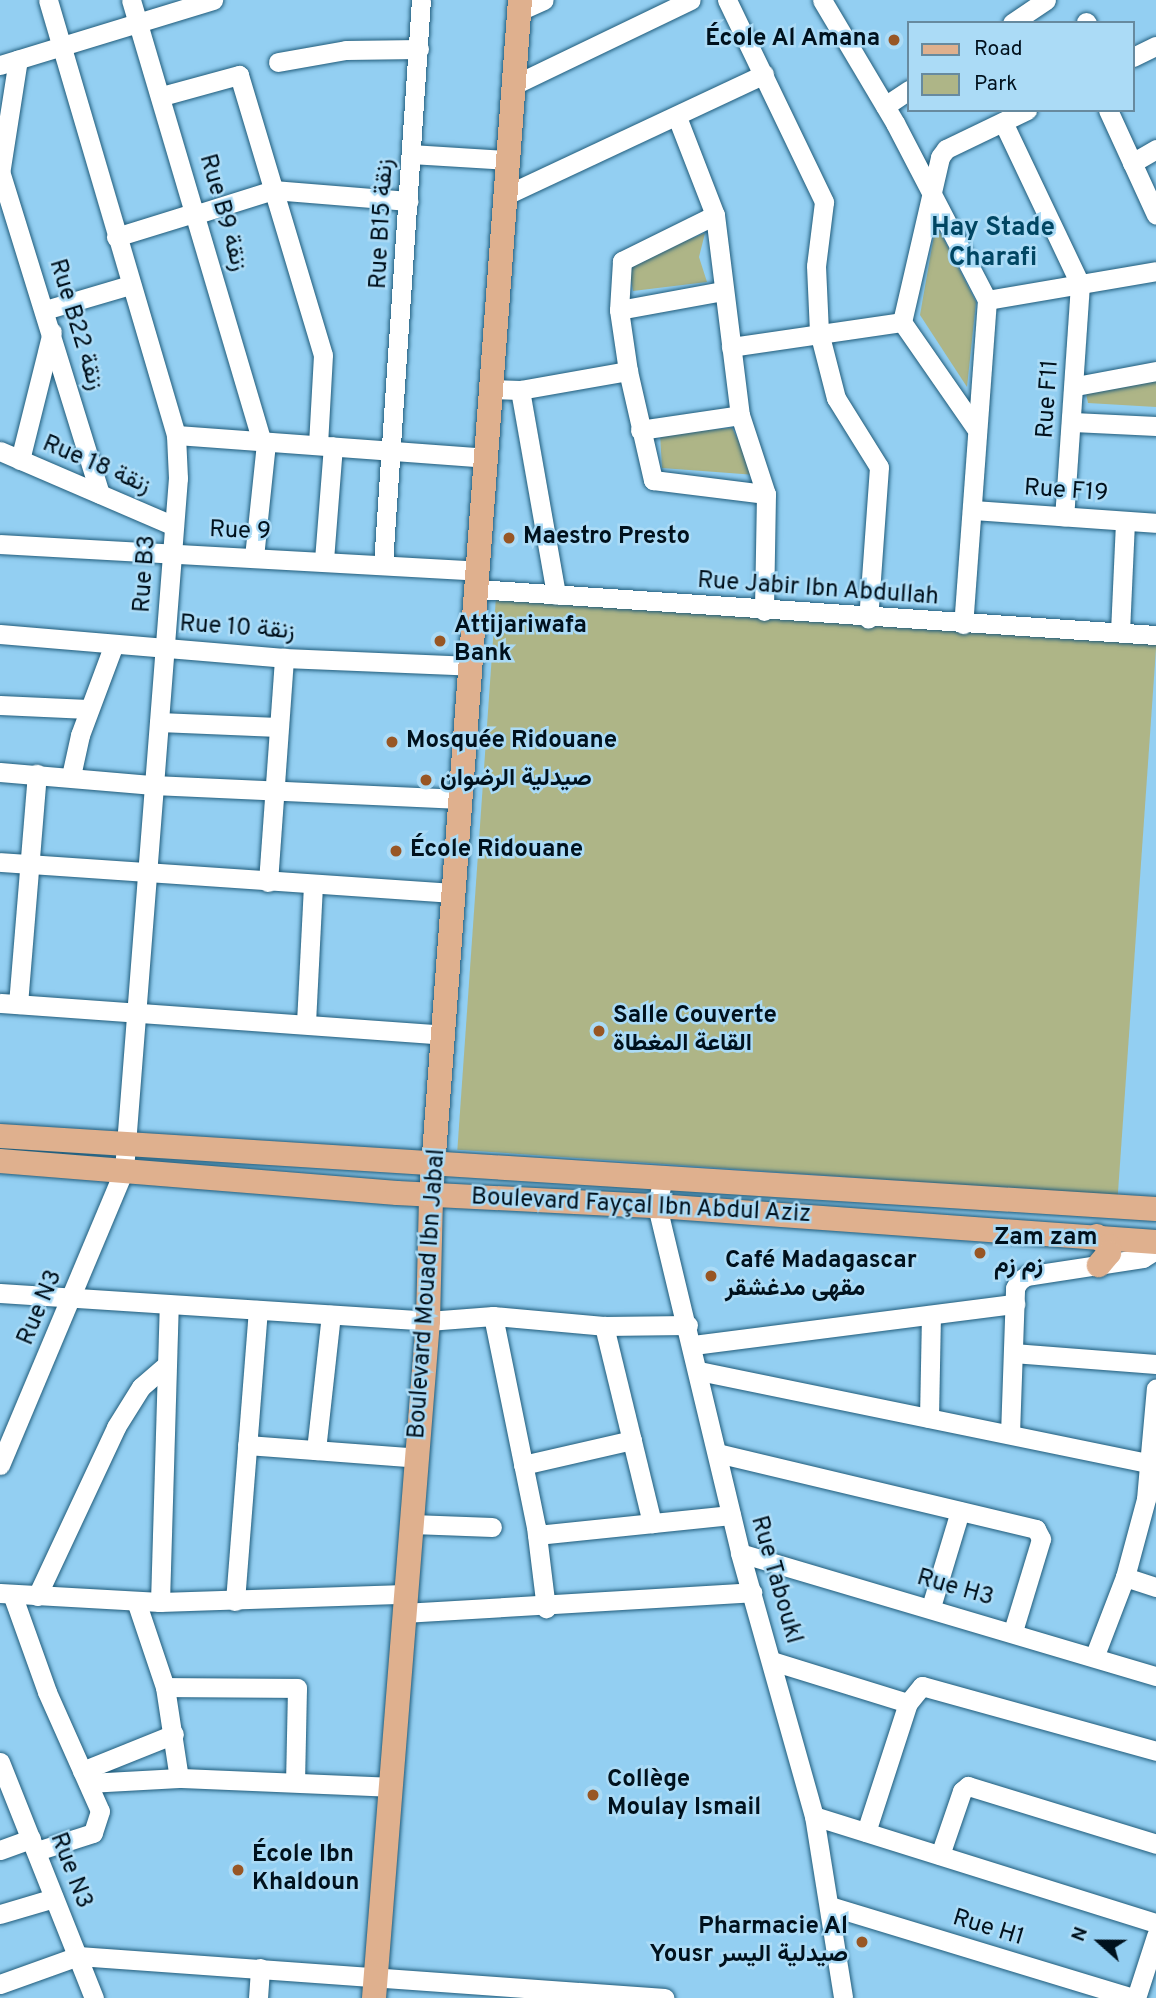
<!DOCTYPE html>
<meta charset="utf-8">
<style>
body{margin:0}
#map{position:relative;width:1156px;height:1998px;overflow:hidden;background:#93cff2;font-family:Overpass,Vazirmatn,sans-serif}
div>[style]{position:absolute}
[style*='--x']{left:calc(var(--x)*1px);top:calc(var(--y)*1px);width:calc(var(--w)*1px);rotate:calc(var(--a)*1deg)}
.green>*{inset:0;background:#aeb587;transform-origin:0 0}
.roads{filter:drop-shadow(0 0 2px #205c7b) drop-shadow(0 0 2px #205c7b)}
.minor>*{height:19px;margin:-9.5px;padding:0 9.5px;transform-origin:9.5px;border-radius:9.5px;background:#fff}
.major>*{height:24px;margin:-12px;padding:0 12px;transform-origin:12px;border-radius:12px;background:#dfb08e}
.dots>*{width:19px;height:19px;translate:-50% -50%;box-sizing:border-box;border:4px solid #abdbf6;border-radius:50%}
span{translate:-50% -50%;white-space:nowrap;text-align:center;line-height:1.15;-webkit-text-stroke:5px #abdbf6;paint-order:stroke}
.poi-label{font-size:24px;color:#00111d;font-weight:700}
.right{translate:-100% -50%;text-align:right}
.left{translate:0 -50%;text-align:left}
.street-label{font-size:24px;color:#00111d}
.neighbourhood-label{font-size:26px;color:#004663;font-weight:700}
.legend{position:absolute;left:907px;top:21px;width:228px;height:91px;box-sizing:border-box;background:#abdbf6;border:2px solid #678a9f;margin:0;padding:9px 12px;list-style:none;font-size:21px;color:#00111d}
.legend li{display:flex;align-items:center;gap:14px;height:35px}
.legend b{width:35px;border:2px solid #678a9f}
.north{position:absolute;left:1065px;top:1907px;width:70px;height:70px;-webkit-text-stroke:5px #abdbf6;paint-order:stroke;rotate:291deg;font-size:19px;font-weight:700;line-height:28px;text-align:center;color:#00111d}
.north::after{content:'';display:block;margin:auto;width:24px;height:32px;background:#00111d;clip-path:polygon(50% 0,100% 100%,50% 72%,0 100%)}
</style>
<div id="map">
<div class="green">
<div style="clip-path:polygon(936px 224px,976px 302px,967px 387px,920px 315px)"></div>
<div style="clip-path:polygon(705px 233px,699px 257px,707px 282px,633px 291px,628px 264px)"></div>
<div style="clip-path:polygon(1156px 377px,1156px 407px,1088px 403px,1085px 389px)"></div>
<div style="clip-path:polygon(732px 428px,756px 475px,662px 468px,660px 434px)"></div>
<div style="left:496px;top:597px;width:662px;height:554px;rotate:4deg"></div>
</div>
<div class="roads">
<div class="minor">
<div style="--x:131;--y:0;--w:461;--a:73.5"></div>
<div style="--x:727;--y:0;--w:224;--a:64.3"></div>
<div style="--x:824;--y:202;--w:64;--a:97.1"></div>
<div style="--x:816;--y:266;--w:66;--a:87.4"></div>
<div style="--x:819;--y:332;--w:68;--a:75.6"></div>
<div style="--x:836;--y:398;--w:81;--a:58.1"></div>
<div style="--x:879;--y:467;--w:152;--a:94.1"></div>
<div style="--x:822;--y:0;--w:143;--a:59.3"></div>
<div style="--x:895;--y:123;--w:199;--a:62.5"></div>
<div style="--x:987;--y:300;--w:325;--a:94.2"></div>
<div style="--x:519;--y:11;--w:27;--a:-24"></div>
<div style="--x:1086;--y:22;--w:1;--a:45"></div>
<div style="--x:1012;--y:23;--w:41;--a:-34.1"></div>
<div style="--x:1133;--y:57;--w:25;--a:-26"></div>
<div style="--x:278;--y:62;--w:69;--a:-10"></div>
<div style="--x:346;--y:50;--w:73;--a:-0.8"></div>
<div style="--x:0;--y:65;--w:223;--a:-17"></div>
<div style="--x:514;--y:85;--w:196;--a:-25.7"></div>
<div style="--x:162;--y:96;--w:80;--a:-15.3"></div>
<div style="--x:239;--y:75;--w:292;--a:73.3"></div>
<div style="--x:323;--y:355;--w:89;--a:93.2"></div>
<div style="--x:885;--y:106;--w:29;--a:-34"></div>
<div style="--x:1108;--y:110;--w:115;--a:65.4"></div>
<div style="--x:677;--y:117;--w:105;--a:68.8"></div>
<div style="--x:715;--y:215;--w:202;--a:82.9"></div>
<div style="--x:740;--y:415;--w:83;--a:71.8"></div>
<div style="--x:766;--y:494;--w:117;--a:91"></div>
<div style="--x:1003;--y:122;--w:179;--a:64.6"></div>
<div style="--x:1080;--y:284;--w:233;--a:93.9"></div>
<div style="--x:412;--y:154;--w:96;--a:3.6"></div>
<div style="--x:1132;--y:163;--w:28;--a:-30"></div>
<div style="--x:0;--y:171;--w:338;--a:72.8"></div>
<div style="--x:0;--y:174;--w:116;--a:-81.1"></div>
<div style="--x:506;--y:195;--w:285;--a:-25.1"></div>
<div style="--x:197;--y:214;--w:80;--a:-17.5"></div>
<div style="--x:273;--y:190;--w:136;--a:4.6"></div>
<div style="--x:715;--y:215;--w:104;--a:153.7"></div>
<div style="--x:622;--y:261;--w:49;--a:93.5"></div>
<div style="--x:619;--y:310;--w:62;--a:81.6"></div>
<div style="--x:628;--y:371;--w:112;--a:77.1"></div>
<div style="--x:653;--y:480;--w:114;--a:7.1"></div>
<div style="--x:116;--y:237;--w:85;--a:-17.2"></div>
<div style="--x:987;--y:300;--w:171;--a:-9.7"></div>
<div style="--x:45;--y:310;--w:89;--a:-16.4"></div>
<div style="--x:619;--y:310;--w:106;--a:-10.4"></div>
<div style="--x:731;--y:347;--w:173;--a:-8.3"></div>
<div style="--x:1076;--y:386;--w:81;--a:-10.6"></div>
<div style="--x:491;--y:389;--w:29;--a:2"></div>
<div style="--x:520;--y:390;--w:110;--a:-10"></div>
<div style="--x:520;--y:390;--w:208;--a:80"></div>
<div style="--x:1073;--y:422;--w:83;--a:2.8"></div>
<div style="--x:975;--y:427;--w:128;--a:-124.8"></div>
<div style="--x:902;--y:322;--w:169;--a:-77"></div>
<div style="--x:940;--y:157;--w:10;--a:-53"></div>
<div style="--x:946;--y:149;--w:90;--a:-25.7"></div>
<div style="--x:640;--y:430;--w:101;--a:-8.5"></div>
<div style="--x:176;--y:435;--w:311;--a:4.2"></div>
<div style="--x:0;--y:451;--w:189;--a:23.3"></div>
<div style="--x:20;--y:460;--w:132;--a:-76"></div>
<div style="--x:972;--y:510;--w:184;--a:4"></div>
<div style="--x:0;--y:544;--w:479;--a:3.2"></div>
<div style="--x:254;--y:557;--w:116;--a:-84"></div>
<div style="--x:324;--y:560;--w:114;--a:-85.5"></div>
<div style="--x:383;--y:564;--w:565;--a:-86.15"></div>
<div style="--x:477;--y:589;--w:681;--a:3.88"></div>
<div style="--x:1120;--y:632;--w:111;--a:-87.4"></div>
<div style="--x:0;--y:634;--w:285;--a:4.8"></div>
<div style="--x:284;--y:658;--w:188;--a:2.4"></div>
<div style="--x:0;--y:705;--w:88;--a:2.6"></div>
<div style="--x:159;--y:722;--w:119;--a:2.4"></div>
<div style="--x:0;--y:772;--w:154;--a:4.9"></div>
<div style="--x:153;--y:785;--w:308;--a:2.6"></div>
<div style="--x:71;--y:776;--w:42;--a:-77.6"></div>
<div style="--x:80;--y:735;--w:97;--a:-69.5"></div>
<div style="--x:0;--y:862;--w:456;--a:3.9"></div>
<div style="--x:268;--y:882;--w:225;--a:-85.9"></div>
<div style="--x:0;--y:1003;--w:446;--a:4.1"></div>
<div style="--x:18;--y:1004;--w:231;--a:-85.3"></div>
<div style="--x:306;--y:1023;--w:138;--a:-87.1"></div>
<div style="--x:663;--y:1176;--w:31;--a:101"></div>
<div style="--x:657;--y:1206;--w:357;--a:76.5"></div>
<div style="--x:740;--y:1553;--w:273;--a:74.3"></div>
<div style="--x:814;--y:1816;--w:184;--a:80.9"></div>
<div style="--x:0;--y:1293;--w:429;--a:3.7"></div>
<div style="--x:428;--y:1321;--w:65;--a:-4.4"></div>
<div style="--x:493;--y:1316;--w:111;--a:5.1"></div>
<div style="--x:604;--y:1326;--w:84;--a:-0.7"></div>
<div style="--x:493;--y:1316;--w:215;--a:78.5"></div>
<div style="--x:536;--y:1527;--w:82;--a:83"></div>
<div style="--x:604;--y:1326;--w:203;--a:76.3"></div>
<div style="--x:693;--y:1345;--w:325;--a:-7.3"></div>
<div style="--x:1013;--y:1353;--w:143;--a:4.4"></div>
<div style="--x:699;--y:1371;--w:459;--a:11.6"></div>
<div style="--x:929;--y:1418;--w:103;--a:-88.9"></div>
<div style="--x:1010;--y:1434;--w:146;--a:-88"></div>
<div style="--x:1015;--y:1288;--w:8;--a:-60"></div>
<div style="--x:1019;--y:1281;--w:9;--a:-36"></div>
<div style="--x:1026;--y:1276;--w:118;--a:-8.7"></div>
<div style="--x:1143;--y:1258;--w:15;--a:-32"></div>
<div style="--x:247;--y:1445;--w:171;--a:4.3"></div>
<div style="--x:316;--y:1450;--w:136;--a:-83.7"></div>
<div style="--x:717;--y:1453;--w:328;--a:13.4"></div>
<div style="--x:1036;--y:1529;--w:11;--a:63"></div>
<div style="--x:1041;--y:1539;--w:96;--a:106.9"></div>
<div style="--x:0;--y:1465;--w:320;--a:-67.2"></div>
<div style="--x:124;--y:1170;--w:694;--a:-85.54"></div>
<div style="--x:178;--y:478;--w:43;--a:-92.7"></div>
<div style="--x:176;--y:435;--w:453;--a:-106.4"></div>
<div style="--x:523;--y:1465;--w:112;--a:-12.9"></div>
<div style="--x:412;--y:1524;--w:80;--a:2.1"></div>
<div style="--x:537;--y:1535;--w:195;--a:-5.9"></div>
<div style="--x:740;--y:1553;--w:434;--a:16.5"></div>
<div style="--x:1125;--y:1577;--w:33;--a:18"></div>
<div style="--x:0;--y:1593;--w:160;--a:3.2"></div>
<div style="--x:160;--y:1602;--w:245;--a:-1.9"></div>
<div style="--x:12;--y:1594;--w:104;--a:70.3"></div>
<div style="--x:47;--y:1692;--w:130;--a:66"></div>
<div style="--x:100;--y:1811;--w:23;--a:108"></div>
<div style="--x:93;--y:1833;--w:59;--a:162.2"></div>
<div style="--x:37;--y:1596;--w:187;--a:-64.9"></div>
<div style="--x:116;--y:1427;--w:47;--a:-58"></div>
<div style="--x:141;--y:1387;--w:33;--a:-41"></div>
<div style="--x:136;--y:1601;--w:91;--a:71.4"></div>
<div style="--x:165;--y:1687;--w:92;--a:81.3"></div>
<div style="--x:235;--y:1601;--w:292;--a:-85.5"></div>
<div style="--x:160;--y:1602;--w:297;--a:-88.3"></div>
<div style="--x:931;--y:1607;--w:100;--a:-73.2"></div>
<div style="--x:403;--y:1613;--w:350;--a:-3.4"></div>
<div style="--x:1095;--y:1655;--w:84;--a:-69"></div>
<div style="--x:1125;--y:1577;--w:81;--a:-74.9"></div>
<div style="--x:1146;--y:1499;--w:111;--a:-84.9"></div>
<div style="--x:772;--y:1661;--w:142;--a:17.2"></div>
<div style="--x:165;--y:1687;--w:132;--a:0.4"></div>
<div style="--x:297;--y:1688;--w:94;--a:91.2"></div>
<div style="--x:0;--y:1762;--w:254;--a:68.3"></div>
<div style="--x:82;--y:1771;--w:99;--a:-21.9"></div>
<div style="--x:88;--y:1783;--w:91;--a:-3.1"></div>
<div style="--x:179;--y:1778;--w:212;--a:2.4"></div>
<div style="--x:814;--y:1816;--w:358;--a:17.4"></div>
<div style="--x:866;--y:1832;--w:136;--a:-72"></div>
<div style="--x:908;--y:1703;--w:22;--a:-51"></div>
<div style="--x:922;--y:1686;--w:243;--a:15.5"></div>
<div style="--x:0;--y:1850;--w:33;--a:-20"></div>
<div style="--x:940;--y:1855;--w:68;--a:-71"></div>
<div style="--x:962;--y:1791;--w:8;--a:-40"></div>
<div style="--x:968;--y:1786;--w:197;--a:17.1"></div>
<div style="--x:830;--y:1906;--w:317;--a:16.9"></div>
<div style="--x:0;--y:1914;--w:56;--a:-16.5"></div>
<div style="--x:0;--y:1984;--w:83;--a:-19.7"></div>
<div style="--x:78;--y:1956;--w:588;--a:4.1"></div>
<div style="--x:258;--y:1998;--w:30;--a:-86"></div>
<div style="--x:1136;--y:1998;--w:65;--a:-72.1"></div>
</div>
<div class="major">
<div style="--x:0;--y:1136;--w:1158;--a:3.61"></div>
<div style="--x:0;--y:1161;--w:398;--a:4.6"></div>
<div style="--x:397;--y:1193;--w:260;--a:2.9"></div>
<div style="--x:657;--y:1206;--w:500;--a:4.13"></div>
<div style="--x:1097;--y:1236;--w:16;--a:40"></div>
<div style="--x:1109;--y:1246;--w:7;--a:90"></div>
<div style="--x:1109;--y:1253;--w:16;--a:130"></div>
<div style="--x:374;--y:1998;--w:679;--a:-85.44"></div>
<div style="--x:428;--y:1321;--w:126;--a:-88.6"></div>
<div style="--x:431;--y:1195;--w:1198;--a:-85.74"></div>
</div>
</div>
<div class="dots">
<div style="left:894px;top:40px;background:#985624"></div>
<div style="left:509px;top:538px;background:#985624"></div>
<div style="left:440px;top:641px;background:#985624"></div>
<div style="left:392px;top:742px;background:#985624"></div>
<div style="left:426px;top:780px;background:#985624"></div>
<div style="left:396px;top:851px;background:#985624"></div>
<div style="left:599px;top:1031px;background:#985624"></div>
<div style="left:980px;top:1253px;background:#985624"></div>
<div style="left:711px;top:1276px;background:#985624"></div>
<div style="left:593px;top:1795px;background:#985624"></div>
<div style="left:238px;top:1870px;background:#985624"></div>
<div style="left:862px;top:1942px;background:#985624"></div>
</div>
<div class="poi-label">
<span class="right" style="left:880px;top:40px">École Al Amana</span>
<span class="left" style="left:523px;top:538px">Maestro Presto</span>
<span class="left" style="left:454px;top:641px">Attijariwafa<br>Bank</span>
<span class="left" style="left:406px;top:742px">Mosquée Ridouane</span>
<span class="left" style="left:440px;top:780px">صيدلية الرضوان</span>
<span class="left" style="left:410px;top:851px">École Ridouane</span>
<span class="left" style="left:613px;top:1031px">Salle Couverte<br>القاعة المغطاة</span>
<span class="left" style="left:994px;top:1253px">Zam zam<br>زم زم</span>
<span class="left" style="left:725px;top:1276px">Café Madagascar<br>مقهى مدغشقر</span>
<span class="left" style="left:607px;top:1795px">Collège<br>Moulay Ismail</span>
<span class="left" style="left:252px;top:1870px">École Ibn<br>Khaldoun</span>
<span class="right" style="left:848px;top:1942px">Pharmacie Al<br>Yousr صيدلية اليسر</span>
</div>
<div class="street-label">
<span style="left:222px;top:213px;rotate:74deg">Rue B9 زنقة</span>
<span style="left:383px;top:224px;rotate:-87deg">Rue B15 زنقة</span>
<span style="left:75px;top:325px;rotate:73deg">Rue B22 زنقة</span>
<span style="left:1049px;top:399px;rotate:-86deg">Rue F11</span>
<span style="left:96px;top:466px;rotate:23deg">Rue 18 زنقة</span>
<span style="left:1066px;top:492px;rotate:4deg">Rue F19</span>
<span style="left:240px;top:532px;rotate:2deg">Rue 9</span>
<span style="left:146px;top:574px;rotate:-86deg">Rue B3</span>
<span style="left:818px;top:590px;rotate:4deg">Rue Jabir Ibn Abdullah</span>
<span style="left:237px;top:629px;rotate:4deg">Rue 10 زنقة</span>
<span style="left:641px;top:1207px;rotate:3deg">Boulevard Fayçal Ibn Abdul Aziz</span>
<span style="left:428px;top:1294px;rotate:-86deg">Boulevard Mouad Ibn Jabal</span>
<span style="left:41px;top:1308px;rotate:-67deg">Rue N3</span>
<span style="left:775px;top:1580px;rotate:74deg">Rue Taboukl</span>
<span style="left:955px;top:1589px;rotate:16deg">Rue H3</span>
<span style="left:70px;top:1871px;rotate:69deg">Rue N3</span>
<span style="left:988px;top:1929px;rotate:17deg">Rue H1</span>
</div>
<div class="neighbourhood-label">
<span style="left:993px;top:244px">Hay Stade<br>Charafi</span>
</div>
<ul class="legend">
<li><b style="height:9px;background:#dfb08e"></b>Road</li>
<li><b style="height:19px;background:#aeb587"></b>Park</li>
</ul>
<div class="north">N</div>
</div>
